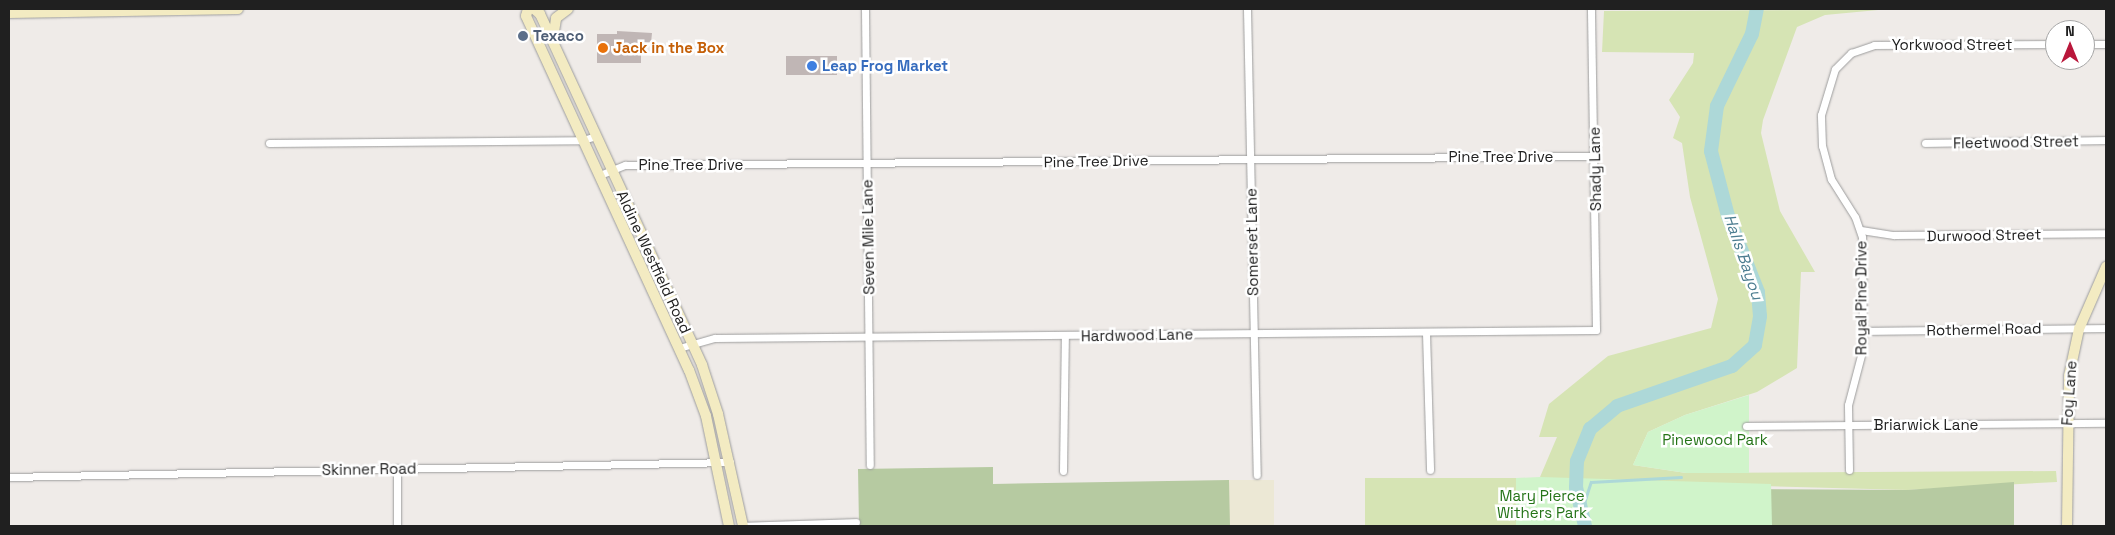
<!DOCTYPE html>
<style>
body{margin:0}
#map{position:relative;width:2115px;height:535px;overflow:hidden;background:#efebe8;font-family:"Space Grotesk",sans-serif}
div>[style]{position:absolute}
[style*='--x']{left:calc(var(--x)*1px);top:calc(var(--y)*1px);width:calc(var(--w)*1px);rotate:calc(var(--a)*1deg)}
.farmland>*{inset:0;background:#ece8d5;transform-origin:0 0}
.grass>*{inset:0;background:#d6e4b4;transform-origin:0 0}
.forest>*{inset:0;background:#b6caa1}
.park>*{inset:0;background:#d0f4ca}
.stream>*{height:2.5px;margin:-1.25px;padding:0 1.25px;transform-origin:1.25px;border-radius:1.25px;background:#add8d8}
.river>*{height:14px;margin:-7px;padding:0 7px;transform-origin:7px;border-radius:7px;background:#add8d8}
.building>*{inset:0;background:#c0b6b5;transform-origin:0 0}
.roads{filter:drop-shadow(0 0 1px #9d9d9d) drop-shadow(0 0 1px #9d9d9d)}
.street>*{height:7px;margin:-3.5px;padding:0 3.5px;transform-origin:3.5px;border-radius:3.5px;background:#fff}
.secondary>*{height:10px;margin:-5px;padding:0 5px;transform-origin:5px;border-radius:5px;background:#f3ebc2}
.dots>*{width:14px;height:14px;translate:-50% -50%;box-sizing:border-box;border:2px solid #fff;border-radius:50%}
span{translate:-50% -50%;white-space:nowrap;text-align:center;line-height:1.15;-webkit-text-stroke:5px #fff;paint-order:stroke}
.service-label{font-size:15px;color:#4e5e75;font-weight:700}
.left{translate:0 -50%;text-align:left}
.street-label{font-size:15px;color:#202020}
.food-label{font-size:15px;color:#c56008;font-weight:700}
.shop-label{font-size:15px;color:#366cbe;font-weight:700}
.park-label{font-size:15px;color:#257418}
.water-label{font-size:16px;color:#4c7d90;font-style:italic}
.frame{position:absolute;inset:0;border:10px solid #202020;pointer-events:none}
.north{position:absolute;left:2045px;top:20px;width:50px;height:50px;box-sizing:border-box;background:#fff;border:1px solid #a6a6a6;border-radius:50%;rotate:0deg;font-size:14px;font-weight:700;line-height:20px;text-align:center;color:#202020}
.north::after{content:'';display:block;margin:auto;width:18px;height:22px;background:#b9173b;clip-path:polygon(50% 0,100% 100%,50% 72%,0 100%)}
</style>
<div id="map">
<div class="farmland">
<div style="left:1229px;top:480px;width:45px;height:46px"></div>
</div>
<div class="grass">
<div style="clip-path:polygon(1878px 10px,1825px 15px,1797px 27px,1763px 120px,1761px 133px,1780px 211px,1815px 272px,1801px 272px,1797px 368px,1757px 392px,1685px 415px,1648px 432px,1633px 465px,1686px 473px,2056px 471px,2057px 482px,1907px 490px,1544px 480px,1540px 477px,1557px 437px,1539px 437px,1549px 404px,1608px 356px,1711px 328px,1718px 299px,1690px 197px,1682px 143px,1673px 138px,1680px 117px,1669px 100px,1693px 63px,1694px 53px,1602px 52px,1604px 11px)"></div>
<div style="left:1516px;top:478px;width:48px;height:151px;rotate:90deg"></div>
</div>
<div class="forest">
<div style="clip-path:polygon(993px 467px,993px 484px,1229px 480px,1230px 526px,859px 526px,858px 469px)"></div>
<div style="clip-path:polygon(2014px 482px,2014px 526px,1630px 526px,1733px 489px,1907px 490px)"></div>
</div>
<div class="park">
<div style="clip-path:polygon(1749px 395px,1749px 473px,1686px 473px,1633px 465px,1648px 432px,1685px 415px)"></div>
<div style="clip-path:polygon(1540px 477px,1771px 484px,1772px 526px,1516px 526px,1516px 478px)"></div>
</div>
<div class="stream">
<div style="--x:1582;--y:509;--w:28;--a:-72"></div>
<div style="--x:1591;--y:482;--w:90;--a:-3.2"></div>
</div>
<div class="river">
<div style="--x:1585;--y:526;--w:39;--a:-103"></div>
<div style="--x:1576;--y:488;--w:27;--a:-88"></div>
<div style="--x:1577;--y:461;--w:35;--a:-68"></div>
<div style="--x:1590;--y:429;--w:35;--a:-40"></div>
<div style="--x:1617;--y:406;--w:122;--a:-19.2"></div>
<div style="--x:1732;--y:366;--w:31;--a:-42"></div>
<div style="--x:1755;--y:345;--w:29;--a:-80"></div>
<div style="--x:1760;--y:316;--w:24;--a:-95"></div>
<div style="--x:1758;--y:292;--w:82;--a:-111.5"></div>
<div style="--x:1728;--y:216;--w:67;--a:-104.7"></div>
<div style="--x:1711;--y:151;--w:45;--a:-82.4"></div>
<div style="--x:1717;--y:106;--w:80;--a:-64.1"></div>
<div style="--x:1752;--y:34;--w:25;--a:-79"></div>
</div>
<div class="building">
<div style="clip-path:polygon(617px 31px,652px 33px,651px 43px,641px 42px,641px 63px,597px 63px,597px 34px,617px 34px)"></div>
<div style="left:786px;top:56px;width:51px;height:19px"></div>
</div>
<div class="roads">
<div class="street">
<div style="--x:865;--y:9;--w:456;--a:89.4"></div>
<div style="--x:1247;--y:9;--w:466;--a:88.8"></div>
<div style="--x:2085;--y:44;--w:21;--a:0"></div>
<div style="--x:269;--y:143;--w:314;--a:-0.5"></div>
<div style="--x:583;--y:140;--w:14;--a:-17"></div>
<div style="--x:1925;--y:143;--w:181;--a:-0.9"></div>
<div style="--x:600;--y:175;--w:27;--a:-22"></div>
<div style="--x:625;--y:165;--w:970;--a:-0.53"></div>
<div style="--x:1861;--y:230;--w:33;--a:9"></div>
<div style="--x:1894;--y:235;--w:212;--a:-0.5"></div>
<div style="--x:1863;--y:331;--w:243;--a:-0.7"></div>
<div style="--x:1426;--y:333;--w:137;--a:88.3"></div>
<div style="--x:679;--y:348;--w:37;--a:-16"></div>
<div style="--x:715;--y:338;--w:881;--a:-0.52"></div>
<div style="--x:1596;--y:330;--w:321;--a:-90.9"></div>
<div style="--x:1746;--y:426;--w:360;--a:-0.5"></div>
<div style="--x:397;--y:468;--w:58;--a:90"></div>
<div style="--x:1849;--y:470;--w:65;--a:-90.9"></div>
<div style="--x:1848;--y:405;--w:59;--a:-75.3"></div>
<div style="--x:1863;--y:348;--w:111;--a:-90.5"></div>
<div style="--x:1862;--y:237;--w:21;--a:-109"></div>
<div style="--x:1855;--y:217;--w:45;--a:-122.3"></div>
<div style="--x:1831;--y:179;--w:34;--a:-105"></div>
<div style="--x:1822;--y:146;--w:31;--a:-92"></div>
<div style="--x:1821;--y:115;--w:48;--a:-73.1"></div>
<div style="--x:1835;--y:69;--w:23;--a:-45"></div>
<div style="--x:1851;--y:53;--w:24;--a:-19"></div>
<div style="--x:1874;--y:45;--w:181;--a:-0.3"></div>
<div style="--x:1063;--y:471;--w:135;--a:-89.2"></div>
<div style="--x:9;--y:477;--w:721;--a:-1.19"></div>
<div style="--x:742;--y:526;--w:114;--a:-2"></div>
</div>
<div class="secondary">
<div style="--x:528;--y:9;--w:7;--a:106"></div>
<div style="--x:526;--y:16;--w:390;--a:65.3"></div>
<div style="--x:689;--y:370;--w:49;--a:69.7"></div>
<div style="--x:706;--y:416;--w:112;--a:78.2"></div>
<div style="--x:534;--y:9;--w:8;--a:40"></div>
<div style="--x:540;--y:14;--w:387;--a:65.2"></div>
<div style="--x:702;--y:365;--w:52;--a:71.9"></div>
<div style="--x:718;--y:414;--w:115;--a:77.4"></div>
<div style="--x:9;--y:13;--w:229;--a:-1"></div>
<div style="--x:553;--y:38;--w:20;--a:-81"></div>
<div style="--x:556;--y:18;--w:15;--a:-37"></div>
<div style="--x:2067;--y:526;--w:150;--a:-89.2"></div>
<div style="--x:2069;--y:376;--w:48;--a:-78"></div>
<div style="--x:2079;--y:329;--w:68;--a:-66.5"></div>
</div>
</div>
<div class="dots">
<div style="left:523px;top:36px;background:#5c6f8a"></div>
<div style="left:603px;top:48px;background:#e8710a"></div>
<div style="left:812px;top:66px;background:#3f7fe0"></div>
</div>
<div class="service-label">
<span class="left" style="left:533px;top:36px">Texaco</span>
</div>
<div class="street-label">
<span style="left:1952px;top:45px">Yorkwood Street</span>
<span style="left:2016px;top:142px;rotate:-1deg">Fleetwood Street</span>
<span style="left:1501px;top:157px">Pine Tree Drive</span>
<span style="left:1096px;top:161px;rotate:-1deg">Pine Tree Drive</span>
<span style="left:691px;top:165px">Pine Tree Drive</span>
<span style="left:1595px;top:169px;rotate:-91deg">Shady Lane</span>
<span style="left:1984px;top:235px;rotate:-1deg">Durwood Street</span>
<span style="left:868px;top:237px;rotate:-91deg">Seven Mile Lane</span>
<span style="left:1252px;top:242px;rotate:-91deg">Somerset Lane</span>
<span style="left:654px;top:262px;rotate:65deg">Aldine Westfield Road</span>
<span style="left:1861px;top:298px;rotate:-90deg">Royal Pine Drive</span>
<span style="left:1984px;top:329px;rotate:-1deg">Rothermel Road</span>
<span style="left:1137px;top:335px;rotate:-1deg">Hardwood Lane</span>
<span style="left:2069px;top:393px;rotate:-86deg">Foy Lane</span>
<span style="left:1926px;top:425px">Briarwick Lane</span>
<span style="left:369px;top:469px;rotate:-1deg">Skinner Road</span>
</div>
<div class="food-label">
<span class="left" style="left:613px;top:48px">Jack in the Box</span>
</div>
<div class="shop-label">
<span class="left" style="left:822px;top:66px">Leap Frog Market</span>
</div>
<div class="park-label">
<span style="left:1715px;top:440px">Pinewood Park</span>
<span style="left:1542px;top:504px">Mary Pierce<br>Withers Park</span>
</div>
<div class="water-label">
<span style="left:1743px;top:257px;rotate:71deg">Halls Bayou</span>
</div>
<div class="frame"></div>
<div class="north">N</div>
</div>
